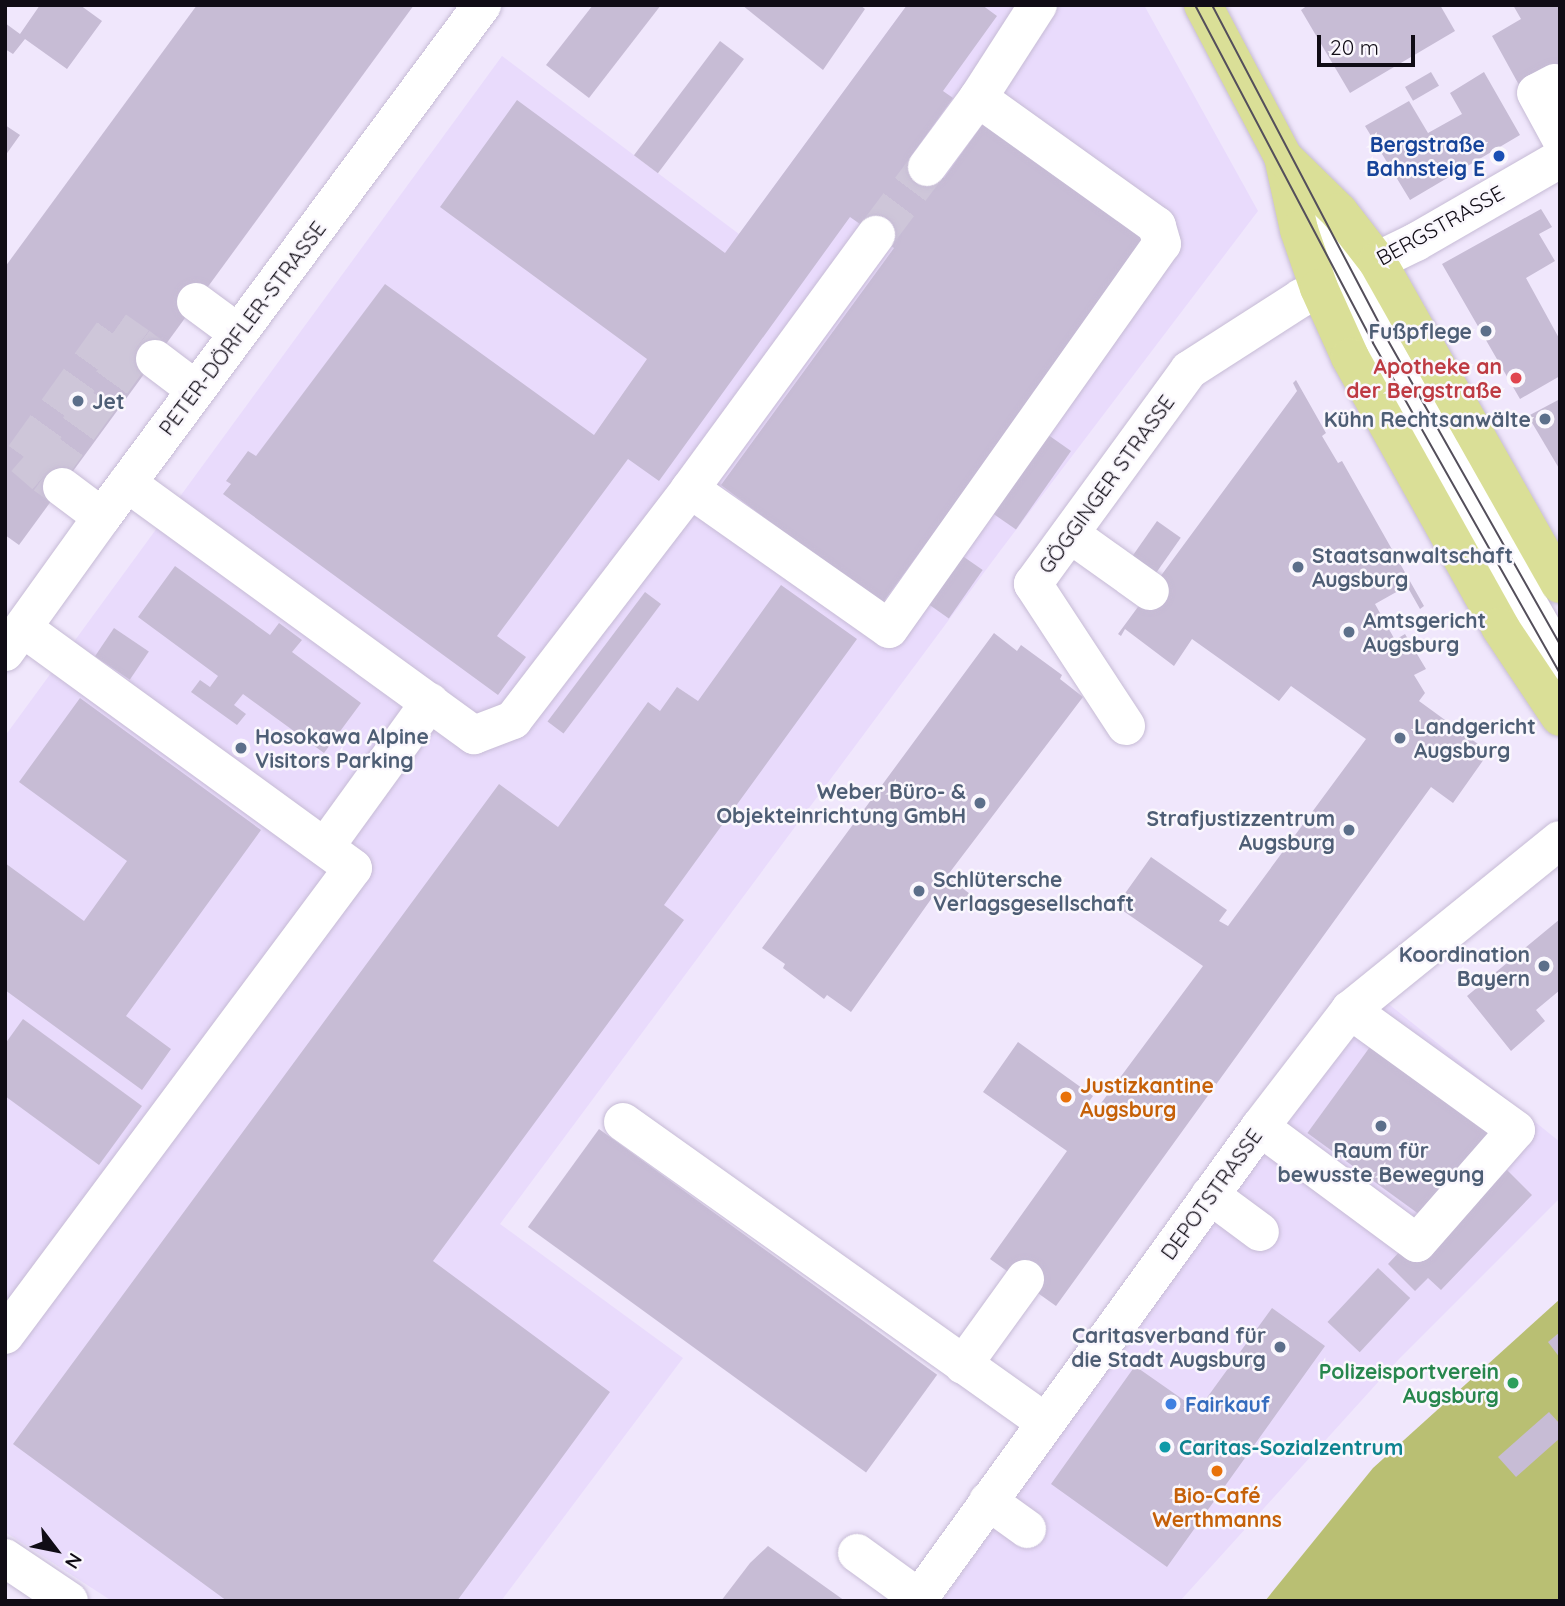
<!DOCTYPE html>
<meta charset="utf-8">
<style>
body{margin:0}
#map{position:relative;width:1565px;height:1606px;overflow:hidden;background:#f0e7fc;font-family:Quicksand,sans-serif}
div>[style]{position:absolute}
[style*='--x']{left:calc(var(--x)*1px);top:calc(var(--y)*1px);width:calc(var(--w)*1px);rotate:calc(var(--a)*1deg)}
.built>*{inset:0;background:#e9dbfc}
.green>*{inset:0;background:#b9bf73}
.building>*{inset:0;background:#c7bcd5;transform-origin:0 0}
.minor-tunnel>*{height:38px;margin-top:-19px;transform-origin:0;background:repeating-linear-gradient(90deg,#cec6d9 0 38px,transparent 0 57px)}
.roads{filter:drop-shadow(0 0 2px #c6bbd5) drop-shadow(0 0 2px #c6bbd5)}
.minor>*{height:38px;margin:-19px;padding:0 19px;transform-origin:19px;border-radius:19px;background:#fff}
.major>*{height:38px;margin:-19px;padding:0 19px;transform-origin:19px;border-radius:19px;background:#dadf97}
.tram>*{height:2px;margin:-1px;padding:0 1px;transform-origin:1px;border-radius:1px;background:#544f5b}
.dots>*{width:19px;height:19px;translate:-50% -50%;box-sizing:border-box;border:4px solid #faf7fd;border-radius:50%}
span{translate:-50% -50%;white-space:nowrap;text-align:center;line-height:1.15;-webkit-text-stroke:5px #faf7fd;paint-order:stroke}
.transit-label{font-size:21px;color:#164399;font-weight:700}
.right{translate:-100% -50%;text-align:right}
.street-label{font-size:21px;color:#100c15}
.service-label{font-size:21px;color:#4e5e75;font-weight:700}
.left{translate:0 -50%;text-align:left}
.health-label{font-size:21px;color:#be3a42;font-weight:700}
.food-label{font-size:21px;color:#c56008;font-weight:700}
.leisure-label{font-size:21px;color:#27864d;font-weight:700}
.shop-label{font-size:21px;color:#366cbe;font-weight:700}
.culture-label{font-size:21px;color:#0d838f;font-weight:700}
.frame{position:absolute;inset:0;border:7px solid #100c15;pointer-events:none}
.north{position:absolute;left:21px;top:1515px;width:70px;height:70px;-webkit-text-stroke:5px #faf7fd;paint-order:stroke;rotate:122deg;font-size:19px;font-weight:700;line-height:28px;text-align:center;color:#100c15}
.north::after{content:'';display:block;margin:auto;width:24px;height:32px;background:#100c15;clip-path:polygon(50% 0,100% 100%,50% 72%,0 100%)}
.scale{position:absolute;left:1317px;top:35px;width:98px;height:32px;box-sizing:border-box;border:4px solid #100c15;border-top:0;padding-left:9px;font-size:21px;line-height:24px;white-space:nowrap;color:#100c15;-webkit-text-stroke:5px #faf7fd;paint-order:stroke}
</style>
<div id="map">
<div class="built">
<div style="clip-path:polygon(907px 5px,1144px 5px,1258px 211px,1000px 551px,500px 1224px,683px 1358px,501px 1601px,112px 1601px,5px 1532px,5px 736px,502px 56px,739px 234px)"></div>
<div style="clip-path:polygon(1385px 1001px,1560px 1142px,1560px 1198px,1399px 1359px,1180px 1601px,942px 1601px,1315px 1078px)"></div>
</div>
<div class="green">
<div style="clip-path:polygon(1560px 1299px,1560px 1601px,1265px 1601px,1373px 1468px)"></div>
</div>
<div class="building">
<div style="clip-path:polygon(40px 5px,80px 5px,102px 21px,67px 69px,25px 39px,13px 54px,5px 49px,5px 23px,20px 34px)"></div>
<div style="clip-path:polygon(197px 5px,414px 5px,19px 545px,5px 535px,5px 267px)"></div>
<div style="clip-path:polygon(593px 5px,661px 5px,589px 98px,546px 65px)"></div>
<div style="clip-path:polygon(742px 5px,860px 5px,865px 9px,823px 70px)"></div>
<div style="clip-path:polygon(907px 5px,982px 5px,997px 16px,943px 91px,953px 98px,911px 156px,944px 178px,985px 121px,1150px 237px,881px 605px,721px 485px,894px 248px,850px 217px,659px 481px,628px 459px,497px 636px,526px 657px,498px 695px,223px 494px,231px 484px,226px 481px,248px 451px,256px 456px,385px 284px,594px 435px,647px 359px,440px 207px,517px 100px,725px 253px)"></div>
<div style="clip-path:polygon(1308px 5px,1440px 5px,1455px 31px,1350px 93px,1301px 10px)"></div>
<div style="clip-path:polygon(1513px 5px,1560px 5px,1560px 63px,1540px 75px,1524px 94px,1492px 36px,1521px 19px)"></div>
<div style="left:720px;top:41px;width:30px;height:143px;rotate:37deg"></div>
<div style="left:1431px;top:72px;width:16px;height:30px;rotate:60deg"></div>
<div style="clip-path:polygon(1484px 72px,1520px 135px,1410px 200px,1365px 126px,1409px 101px,1428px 133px,1462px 114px,1450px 93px)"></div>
<div style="clip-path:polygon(5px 125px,20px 135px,5px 156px)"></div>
<div style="clip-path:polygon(1541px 209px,1552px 227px,1539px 234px,1555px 261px,1526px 278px,1560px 340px,1560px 376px,1520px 399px,1442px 264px)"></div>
<div style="clip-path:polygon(1296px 380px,1326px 433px,1322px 436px,1338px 463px,1342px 461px,1424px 606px,1420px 609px,1407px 586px,1375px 604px,1395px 640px,1405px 634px,1426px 669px,1414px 675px,1425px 693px,1419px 701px,1489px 752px,1453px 803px,1431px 787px,1056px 1306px,990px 1259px,1067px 1151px,983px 1092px,1018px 1042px,1093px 1096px,1084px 1108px,1093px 1114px,1203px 966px,1116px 906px,1151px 857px,1227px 910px,1219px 921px,1228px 926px,1366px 739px,1291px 686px,1279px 701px,1192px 639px,1174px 666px,1125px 629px,1121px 636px,1118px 634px,1297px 391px,1293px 383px)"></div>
<div style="clip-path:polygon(1560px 399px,1560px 470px,1528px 416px)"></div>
<div style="left:1044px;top:432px;width:33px;height:96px;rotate:35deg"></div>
<div style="left:1157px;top:521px;width:29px;height:51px;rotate:35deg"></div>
<div style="left:954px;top:550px;width:35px;height:59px;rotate:35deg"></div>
<div style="clip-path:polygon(175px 566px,270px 635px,279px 623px,302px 640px,292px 652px,361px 703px,324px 753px,243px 694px,234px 705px,246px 714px,237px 725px,191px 692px,200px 680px,210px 687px,218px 676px,138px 617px)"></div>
<div style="clip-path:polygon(781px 585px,857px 639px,664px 905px,684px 920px,433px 1261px,610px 1392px,457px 1601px,227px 1601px,13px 1444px,499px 784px,558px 827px,648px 702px,660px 711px,677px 687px,698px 701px)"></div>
<div style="left:645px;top:592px;width:20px;height:162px;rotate:37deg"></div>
<div style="left:114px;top:628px;width:42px;height:34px;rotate:34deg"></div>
<div style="clip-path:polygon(994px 633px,1017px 651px,1021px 645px,1062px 675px,1060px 679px,1083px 697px,947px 876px,970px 894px,957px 912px,934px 895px,851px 1012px,827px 995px,824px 999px,783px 968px,785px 964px,762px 948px)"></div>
<div style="clip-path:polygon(80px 698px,261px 830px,126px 1016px,171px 1049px,142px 1090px,5px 990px,5px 863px,84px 921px,127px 861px,19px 782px)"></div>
<div style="clip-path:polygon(1560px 919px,1560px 990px,1536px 1010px,1545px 1021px,1511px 1051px,1467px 996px)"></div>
<div style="clip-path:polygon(23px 1019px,142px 1106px,99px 1165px,5px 1096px,5px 1044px)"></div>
<div style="left:1375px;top:1040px;width:147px;height:115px;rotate:36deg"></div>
<div style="left:599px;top:1129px;width:418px;height:121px;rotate:36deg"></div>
<div style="clip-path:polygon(1507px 1170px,1532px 1195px,1441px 1290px,1428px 1278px,1415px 1291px,1388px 1264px,1402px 1249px,1417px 1263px)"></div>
<div style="left:1378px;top:1268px;width:44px;height:74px;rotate:43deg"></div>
<div style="clip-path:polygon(1272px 1308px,1325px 1346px,1167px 1567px,1051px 1484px,1135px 1366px,1198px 1410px)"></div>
<div style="clip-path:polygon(1560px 1332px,1560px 1358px,1548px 1342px)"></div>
<div style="clip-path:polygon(1549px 1412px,1560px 1424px,1560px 1438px,1516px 1477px,1498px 1457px)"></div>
<div style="clip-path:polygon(768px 1546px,845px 1601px,721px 1601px,750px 1563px)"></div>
</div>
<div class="minor-tunnel">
<div style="--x:876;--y:235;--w:85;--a:-53.1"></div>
<div style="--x:45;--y:475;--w:28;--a:-139"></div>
<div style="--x:24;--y:457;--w:156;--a:-54.4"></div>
<div style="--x:115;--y:330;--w:28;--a:35"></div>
<div style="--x:62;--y:487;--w:21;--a:-145"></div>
<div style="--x:45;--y:475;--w:159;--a:-54.2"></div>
<div style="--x:138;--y:346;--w:21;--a:37"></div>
</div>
<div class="roads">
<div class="minor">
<div style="--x:1555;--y:83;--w:21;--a:152"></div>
<div style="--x:1536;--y:93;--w:50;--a:61.4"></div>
<div style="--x:927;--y:167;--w:86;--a:-53.5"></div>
<div style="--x:1292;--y:174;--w:188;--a:62.5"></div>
<div style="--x:1379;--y:341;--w:367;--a:60.4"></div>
<div style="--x:196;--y:302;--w:52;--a:36.4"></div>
<div style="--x:155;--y:359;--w:51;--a:37.1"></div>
<div style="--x:127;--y:483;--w:429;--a:36"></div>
<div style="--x:474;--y:735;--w:42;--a:-21"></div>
<div style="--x:513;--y:720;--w:291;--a:-52.5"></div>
<div style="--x:690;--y:489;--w:243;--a:35.1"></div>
<div style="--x:889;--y:629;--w:472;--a:-54.7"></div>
<div style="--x:1162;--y:244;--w:19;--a:-106"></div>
<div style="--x:1157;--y:226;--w:220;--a:-144.4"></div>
<div style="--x:978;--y:98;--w:111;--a:-57.2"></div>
<div style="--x:62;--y:487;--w:50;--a:36.9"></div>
<div style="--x:690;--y:489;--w:315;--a:-53.8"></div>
<div style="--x:1070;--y:534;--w:98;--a:35.5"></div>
<div style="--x:5;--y:652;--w:166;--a:-54.3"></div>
<div style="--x:102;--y:517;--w:638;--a:-53.42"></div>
<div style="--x:1126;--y:726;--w:170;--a:-123.2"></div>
<div style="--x:1033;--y:584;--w:265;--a:-53.9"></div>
<div style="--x:1189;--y:370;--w:133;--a:-32.7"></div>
<div style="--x:1301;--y:298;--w:128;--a:-26"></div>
<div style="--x:1416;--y:242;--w:166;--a:-30"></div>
<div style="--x:325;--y:847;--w:179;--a:-54.1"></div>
<div style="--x:623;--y:1122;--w:518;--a:35.41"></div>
<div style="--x:1260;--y:1127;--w:195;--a:36.5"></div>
<div style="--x:1417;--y:1243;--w:150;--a:-48.8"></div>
<div style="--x:1516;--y:1130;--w:205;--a:-144.1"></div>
<div style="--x:1210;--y:1195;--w:62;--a:36.5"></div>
<div style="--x:5;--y:1335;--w:582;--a:-53.31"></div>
<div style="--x:353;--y:868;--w:408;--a:-144"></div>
<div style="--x:963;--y:1365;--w:106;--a:-54.2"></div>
<div style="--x:988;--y:1501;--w:48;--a:35.7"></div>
<div style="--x:857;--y:1553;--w:77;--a:36"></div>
<div style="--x:5;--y:1558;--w:77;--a:33.9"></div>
<div style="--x:917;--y:1601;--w:585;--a:-54.11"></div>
<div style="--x:1260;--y:1127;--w:148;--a:-52.4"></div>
<div style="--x:1350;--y:1010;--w:270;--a:-39"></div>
</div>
<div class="major">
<div style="--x:1203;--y:5;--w:172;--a:62.2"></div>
<div style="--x:1283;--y:157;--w:75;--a:77.6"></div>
<div style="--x:1299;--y:230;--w:61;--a:71"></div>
<div style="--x:1319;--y:288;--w:76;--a:65.8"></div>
<div style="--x:1350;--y:357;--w:309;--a:60.9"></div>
<div style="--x:1500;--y:627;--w:108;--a:56.3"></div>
<div style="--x:1283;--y:157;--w:78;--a:44.5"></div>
<div style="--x:1339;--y:212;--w:62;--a:52.2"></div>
<div style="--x:1377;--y:261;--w:371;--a:60.5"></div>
</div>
</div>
<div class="tram">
<div style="--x:1195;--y:5;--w:382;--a:62.2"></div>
<div style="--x:1373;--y:343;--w:380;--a:60.5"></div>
<div style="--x:1212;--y:5;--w:375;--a:62.3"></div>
<div style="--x:1386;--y:337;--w:354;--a:60.5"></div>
</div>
<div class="dots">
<div style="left:1499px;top:156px;background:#1a4fb4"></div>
<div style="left:1486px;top:331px;background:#5c6f8a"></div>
<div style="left:1516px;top:378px;background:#e0444e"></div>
<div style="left:78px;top:401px;background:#5c6f8a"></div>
<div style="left:1545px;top:419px;background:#5c6f8a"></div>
<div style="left:1298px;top:567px;background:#5c6f8a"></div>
<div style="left:1349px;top:632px;background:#5c6f8a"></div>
<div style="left:1400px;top:738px;background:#5c6f8a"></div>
<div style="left:241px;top:748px;background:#5c6f8a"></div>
<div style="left:980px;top:803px;background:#5c6f8a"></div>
<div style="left:1349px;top:830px;background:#5c6f8a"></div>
<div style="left:919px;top:891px;background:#5c6f8a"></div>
<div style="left:1544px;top:966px;background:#5c6f8a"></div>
<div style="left:1066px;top:1097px;background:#e8710a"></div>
<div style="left:1381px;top:1126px;background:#5c6f8a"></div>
<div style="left:1280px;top:1347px;background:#5c6f8a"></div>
<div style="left:1513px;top:1383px;background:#2e9e5b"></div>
<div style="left:1171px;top:1404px;background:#3f7fe0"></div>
<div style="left:1165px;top:1447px;background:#0f9aa8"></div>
<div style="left:1217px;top:1471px;background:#e8710a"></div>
</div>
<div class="transit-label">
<span class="right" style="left:1485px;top:156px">Bergstraße<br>Bahnsteig E</span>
</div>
<div class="street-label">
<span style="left:1440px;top:225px;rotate:-29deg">BERGSTRASSE</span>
<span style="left:242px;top:328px;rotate:-53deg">PETER-DÖRFLER-STRASSE</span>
<span style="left:1106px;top:484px;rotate:-54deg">GÖGGINGER STRASSE</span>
<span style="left:1211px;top:1194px;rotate:-54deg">DEPOTSTRASSE</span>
</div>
<div class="service-label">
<span class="right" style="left:1472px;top:331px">Fußpflege</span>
<span class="left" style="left:92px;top:401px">Jet</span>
<span class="right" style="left:1531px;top:419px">Kühn Rechtsanwälte</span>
<span class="left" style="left:1312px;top:567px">Staatsanwaltschaft<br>Augsburg</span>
<span class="left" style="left:1363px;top:632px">Amtsgericht<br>Augsburg</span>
<span class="left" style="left:1414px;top:738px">Landgericht<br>Augsburg</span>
<span class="left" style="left:255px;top:748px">Hosokawa Alpine<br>Visitors Parking</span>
<span class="right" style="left:966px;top:803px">Weber Büro- &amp;<br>Objekteinrichtung GmbH</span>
<span class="right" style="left:1335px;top:830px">Strafjustizzentrum<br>Augsburg</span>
<span class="left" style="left:933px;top:891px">Schlütersche<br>Verlagsgesellschaft</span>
<span class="right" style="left:1530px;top:966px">Koordination<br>Bayern</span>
<span style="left:1381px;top:1162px">Raum für<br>bewusste Bewegung</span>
<span class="right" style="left:1266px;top:1347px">Caritasverband für<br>die Stadt Augsburg</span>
</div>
<div class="health-label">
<span class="right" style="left:1502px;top:378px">Apotheke an<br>der Bergstraße</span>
</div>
<div class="food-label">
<span class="left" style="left:1080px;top:1097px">Justizkantine<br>Augsburg</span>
<span style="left:1217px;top:1507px">Bio-Café<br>Werthmanns</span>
</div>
<div class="leisure-label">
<span class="right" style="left:1499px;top:1383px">Polizeisportverein<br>Augsburg</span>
</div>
<div class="shop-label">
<span class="left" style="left:1185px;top:1404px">Fairkauf</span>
</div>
<div class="culture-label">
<span class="left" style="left:1179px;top:1447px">Caritas-Sozialzentrum</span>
</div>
<div class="frame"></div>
<div class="north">N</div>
<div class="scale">20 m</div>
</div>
